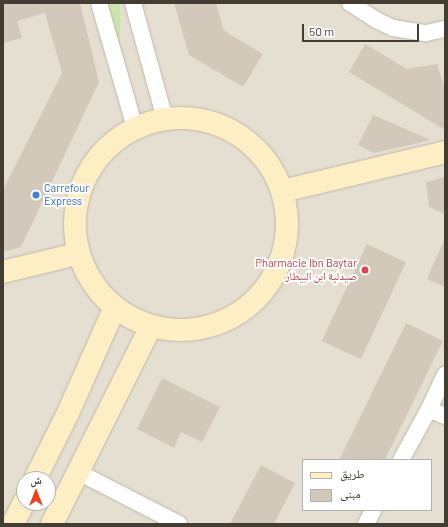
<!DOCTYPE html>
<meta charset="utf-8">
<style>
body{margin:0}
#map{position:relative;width:448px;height:527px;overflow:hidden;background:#f1ede4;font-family:Barlow,"Noto Naskh Arabic",sans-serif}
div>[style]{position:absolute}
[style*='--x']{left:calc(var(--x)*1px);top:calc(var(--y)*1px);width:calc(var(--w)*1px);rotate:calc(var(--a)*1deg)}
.residential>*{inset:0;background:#e5dfd2}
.green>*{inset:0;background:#cbe5ad;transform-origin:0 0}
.building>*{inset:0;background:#d3c9ba;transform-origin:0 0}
.roads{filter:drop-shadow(0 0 1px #bfb8aa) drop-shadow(0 0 1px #bfb8aa)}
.street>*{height:16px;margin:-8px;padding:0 8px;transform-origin:8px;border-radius:8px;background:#fff}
.secondary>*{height:22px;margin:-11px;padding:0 11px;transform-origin:11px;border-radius:11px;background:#fdefc3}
.secondary>.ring{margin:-11px;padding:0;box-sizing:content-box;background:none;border:22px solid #fdefc3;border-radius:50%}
.dots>*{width:11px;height:11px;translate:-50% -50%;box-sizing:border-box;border:2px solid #fff;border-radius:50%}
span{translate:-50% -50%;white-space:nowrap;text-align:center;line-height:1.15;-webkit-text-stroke:4px #fff;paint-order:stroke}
.shop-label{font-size:11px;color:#366cbe}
.left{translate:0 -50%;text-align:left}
.health-label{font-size:11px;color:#be3a42}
.right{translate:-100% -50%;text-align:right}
.frame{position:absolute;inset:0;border:4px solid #433d34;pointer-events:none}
.legend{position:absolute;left:302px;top:459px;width:130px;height:52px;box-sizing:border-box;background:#fff;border:1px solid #b4b1ae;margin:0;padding:5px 7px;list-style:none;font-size:12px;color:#433d34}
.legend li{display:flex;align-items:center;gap:8px;height:20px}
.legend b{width:20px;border:1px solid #b4b1ae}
.north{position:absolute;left:16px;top:471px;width:40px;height:40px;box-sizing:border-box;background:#fff;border:1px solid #b4b1ae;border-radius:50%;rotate:0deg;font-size:11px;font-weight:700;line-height:16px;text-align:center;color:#433d34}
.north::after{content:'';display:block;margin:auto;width:14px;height:18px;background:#f33c19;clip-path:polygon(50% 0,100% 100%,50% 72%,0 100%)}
.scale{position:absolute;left:302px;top:24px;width:117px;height:18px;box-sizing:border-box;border:2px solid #433d34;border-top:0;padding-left:5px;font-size:12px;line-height:14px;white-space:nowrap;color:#433d34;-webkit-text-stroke:3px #fff;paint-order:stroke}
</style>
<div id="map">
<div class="residential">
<div style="clip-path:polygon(evenodd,3px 3px,445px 3px,445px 524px,3px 524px,3px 3px,303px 460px,431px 460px,431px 510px,303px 510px,303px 460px,3px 3px,24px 479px,48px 479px,48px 503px,24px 503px,24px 479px)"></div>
</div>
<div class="green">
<div style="left:109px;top:3px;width:11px;height:63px"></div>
</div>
<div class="building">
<div style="clip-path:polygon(3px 3px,80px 3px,99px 82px,21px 247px,3px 252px,3px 190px,62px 73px,45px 13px,17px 21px,22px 38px,3px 43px)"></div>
<div style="clip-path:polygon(174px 3px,216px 3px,224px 31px,263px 54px,243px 87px,189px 55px)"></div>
<div style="clip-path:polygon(365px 44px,407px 69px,437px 64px,445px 89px,445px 130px,349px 72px)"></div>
<div style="clip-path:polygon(373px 115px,431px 140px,374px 153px,358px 145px)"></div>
<div style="clip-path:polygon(445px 177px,445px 214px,429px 207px,426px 182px)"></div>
<div style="clip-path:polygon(445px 238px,445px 287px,427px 279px)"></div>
<div style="left:367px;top:244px;width:43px;height:107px;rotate:25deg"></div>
<div style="left:406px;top:323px;width:41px;height:153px;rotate:26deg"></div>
<div style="clip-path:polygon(162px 378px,220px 407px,202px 442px,181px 432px,174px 448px,137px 429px)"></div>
<div style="clip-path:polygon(261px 465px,295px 483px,274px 524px,230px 524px)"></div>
</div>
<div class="roads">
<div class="street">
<div style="--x:99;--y:3;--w:130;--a:73.9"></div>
<div style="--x:133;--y:3;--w:120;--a:74.6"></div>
<div style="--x:350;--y:3;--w:31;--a:33"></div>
<div style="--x:376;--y:20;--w:19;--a:25"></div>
<div style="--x:393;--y:28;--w:33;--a:9"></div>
<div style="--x:426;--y:33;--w:19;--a:-12"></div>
<div style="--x:429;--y:409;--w:17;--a:24"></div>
<div style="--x:401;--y:460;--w:58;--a:-61.2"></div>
<div style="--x:429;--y:409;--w:38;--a:-65"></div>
<div style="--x:78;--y:472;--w:114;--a:27.2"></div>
<div style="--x:366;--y:524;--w:16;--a:-63"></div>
</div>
<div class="secondary">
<div class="ring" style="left:75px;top:118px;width:190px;height:190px"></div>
<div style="--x:283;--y:191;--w:167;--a:-13.5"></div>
<div style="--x:3;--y:272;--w:76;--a:-13.7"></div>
<div style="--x:35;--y:479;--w:74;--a:-63.4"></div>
<div style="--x:68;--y:413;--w:116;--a:-66.1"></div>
<div style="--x:13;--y:524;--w:25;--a:-63"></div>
<div style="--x:52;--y:524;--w:221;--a:-63.4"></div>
</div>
</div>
<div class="dots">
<div style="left:36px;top:195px;background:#3f7fe0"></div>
<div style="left:365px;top:270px;background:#e0444e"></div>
</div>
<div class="shop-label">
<span class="left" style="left:44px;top:195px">Carrefour<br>Express</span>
</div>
<div class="health-label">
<span class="right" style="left:357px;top:270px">Pharmacie Ibn Baytar<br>صيدلية ابن البيطار</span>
</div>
<div class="frame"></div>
<ul class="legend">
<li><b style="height:5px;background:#fdefc3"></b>طريق</li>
<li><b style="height:11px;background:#d3c9ba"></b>مبنى</li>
</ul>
<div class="north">ش</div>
<div class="scale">50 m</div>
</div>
